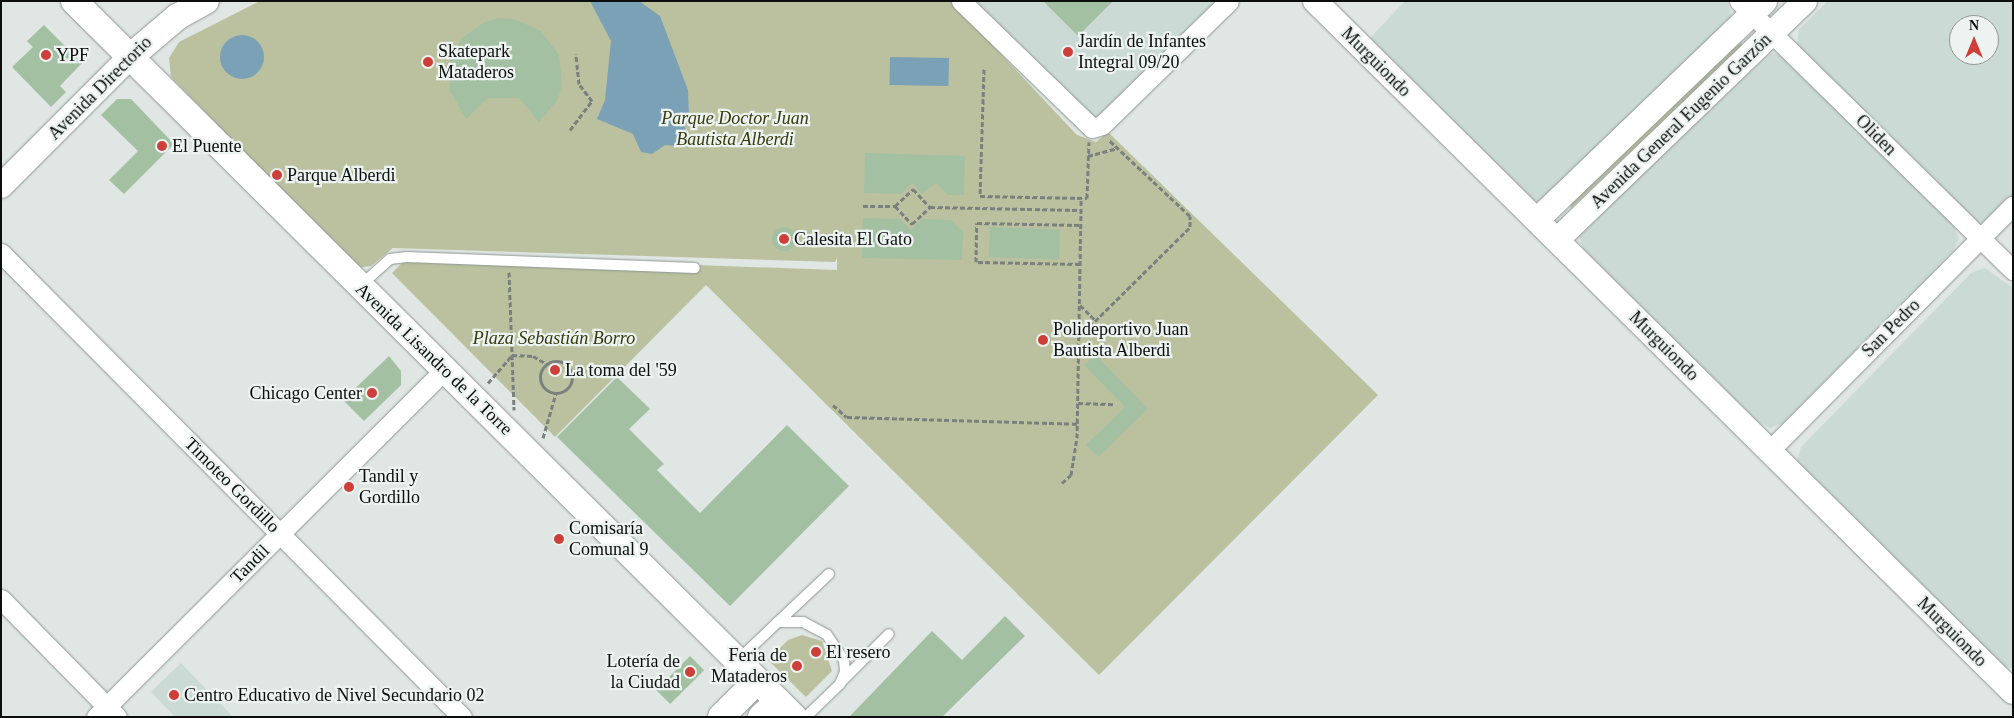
<!DOCTYPE html>
<meta charset="utf-8">
<style>
body{margin:0}
#map{position:relative;width:2014px;height:718px;overflow:hidden;background:#dfe6e3;font-family:"Times New Roman",serif}
div>[style]{position:absolute}
[style*='--x']{left:calc(var(--x)*1px);top:calc(var(--y)*1px);width:calc(var(--w)*1px);rotate:calc(var(--a)*1deg)}
.built>*{inset:0;background:#cbdad5}
.green>*{inset:0;background:#bbc19e}
.water>*{inset:0;background:#7aa1b5;transform-origin:0 0}
.round{border-radius:50%}
.building>*{inset:0;background:#a3c0a2;transform-origin:0 0}
.path>*{height:3px;margin-top:-1.5px;transform-origin:0;background:repeating-linear-gradient(90deg,#7b807e 0 5px,transparent 0 7.5px)}
.path>.ring{margin:-1.5px;padding:0;box-sizing:content-box;background:none;border:3px solid #7b807e;border-radius:50%}
.roads{filter:drop-shadow(0 0 1px #8f9593) drop-shadow(0 0 1px #8f9593)}
.service>*{height:10px;margin:-5px;padding:0 5px;transform-origin:5px;border-radius:5px;background:#fff}
.minor>*{height:19px;margin:-9.5px;padding:0 9.5px;transform-origin:9.5px;border-radius:9.5px;background:#fff}
.tertiary>*{height:24px;margin:-12px;padding:0 12px;transform-origin:12px;border-radius:12px;background:#fff}
.secondary>*{height:26px;margin:-13px;padding:0 13px;transform-origin:13px;border-radius:13px;background:#fff}
.dots>*{width:14px;height:14px;translate:-50% -50%;box-sizing:border-box;border:2px solid #ecf3f1;border-radius:50%}
span{translate:-50% -50%;white-space:nowrap;text-align:center;line-height:1.15;-webkit-text-stroke:4.5px #ecf3f1;paint-order:stroke}
.poi-label{font-size:18px;color:#0c0e0d}
.left{translate:0 -50%;text-align:left}
.right{translate:-100% -50%;text-align:right}
.street-label{font-size:18px;color:#0c0e0d}
.park-label{font-size:18px;color:#363a0c;font-style:italic}
.frame{position:absolute;inset:0;border:2px solid #0c0e0d;pointer-events:none}
.north{position:absolute;left:1949px;top:15px;width:50px;height:50px;box-sizing:border-box;background:#ecf3f1;border:1px solid #929796;border-radius:50%;rotate:0deg;font-size:14px;font-weight:700;line-height:20px;text-align:center;color:#0c0e0d}
.north::after{content:'';display:block;margin:auto;width:18px;height:22px;background:#cd3f38;clip-path:polygon(50% 0,100% 100%,50% 72%,0 100%)}
</style>
<div id="map">
<div class="built">
<div style="clip-path:polygon(968px 1px,1217px 1px,1101px 115px,1092px 119px)"></div>
<div style="clip-path:polygon(1405px 1px,1727px 1px,1732px 17px,1540px 201px,1535px 201px,1369px 39px)"></div>
<div style="clip-path:polygon(evenodd,1828px 1px,2013px 1px,2013px 202px,1986px 223px,1974px 222px,1797px 47px,1799px 29px,1828px 1px,1959px 25px,1989px 25px,1989px 55px,1959px 55px,1959px 25px)"></div>
<div style="clip-path:polygon(1771px 53px,1781px 55px,1953px 224px,1959px 239px,1953px 251px,1783px 423px,1770px 428px,1752px 418px,1584px 250px,1579px 237px,1581px 230px)"></div>
<div style="clip-path:polygon(1985px 268px,2013px 288px,2013px 668px,2002px 667px,1797px 461px,1801px 447px,1971px 273px)"></div>
<div style="clip-path:polygon(181px 663px,233px 717px,175px 717px,151px 692px)"></div>
</div>
<div class="green">
<div style="clip-path:polygon(260px 1px,951px 1px,1077px 135px,1096px 142px,1108px 132px,1378px 395px,1099px 675px,706px 285px,555px 437px,392px 273px,403px 262px,695px 272px,695px 265px,837px 270px,837px 258px,835px 262px,393px 248px,371px 266px,357px 268px,171px 77px,169px 58px,179px 42px)"></div>
<div style="clip-path:polygon(1739px 42px,1743px 45px,1571px 208px,1570px 201px)"></div>
<div style="clip-path:polygon(802px 635px,822px 641px,832px 671px,806px 697px,768px 660px,788px 640px)"></div>
</div>
<div class="water">
<div style="clip-path:polygon(590px 1px,639px 1px,660px 16px,688px 90px,689px 116px,679px 146px,665px 145px,652px 154px,641px 152px,633px 134px,597px 119px,605px 100px,611px 41px)"></div>
<div class="round" style="left:220px;top:35px;width:44px;height:44px"></div>
<div style="left:890px;top:57px;width:59px;height:28px;rotate:1deg"></div>
</div>
<div class="building">
<div style="clip-path:polygon(1043px 1px,1113px 1px,1078px 36px)"></div>
<div style="clip-path:polygon(499px 18px,514px 19px,541px 31px,559px 55px,562px 85px,558px 99px,539px 122px,519px 98px,488px 98px,466px 119px,450px 91px,449px 64px,461px 39px,484px 22px)"></div>
<div style="clip-path:polygon(44px 25px,82px 63px,60px 86px,66px 92px,51px 107px,12px 67px,33px 47px,27px 41px)"></div>
<div style="clip-path:polygon(117px 99px,131px 99px,174px 144px,124px 194px,109px 180px,138px 151px,101px 115px)"></div>
<div style="clip-path:polygon(865px 153px,965px 156px,964px 195px,948px 195px,936px 183px,922px 194px,912px 183px,901px 194px,864px 193px)"></div>
<div style="clip-path:polygon(863px 218px,900px 219px,911px 230px,922px 219px,951px 220px,963px 232px,962px 260px,862px 258px)"></div>
<div class="round" style="left:772px;top:227px;width:24px;height:24px"></div>
<div style="left:990px;top:227px;width:70px;height:30px;rotate:2deg"></div>
<div style="clip-path:polygon(1095px 354px,1148px 409px,1098px 457px,1086px 445px,1125px 407px,1084px 365px)"></div>
<div style="clip-path:polygon(389px 356px,401px 371px,401px 385px,364px 421px,343px 400px)"></div>
<div style="clip-path:polygon(617px 377px,650px 409px,629px 429px,664px 464px,657px 470px,700px 513px,787px 425px,849px 486px,730px 606px,557px 437px)"></div>
<div style="clip-path:polygon(1005px 616px,1025px 636px,942px 717px,849px 717px,932px 631px,962px 660px)"></div>
<div style="left:690px;top:656px;width:20px;height:48px;rotate:45deg"></div>
</div>
<div class="path">
<div style="--x:984;--y:69;--w:127;--a:91.8"></div>
<div style="--x:980;--y:196;--w:107;--a:1.1"></div>
<div style="--x:1087;--y:198;--w:56;--a:-88"></div>
<div style="--x:570;--y:130;--w:36;--a:-53"></div>
<div style="--x:592;--y:101;--w:21;--a:-127"></div>
<div style="--x:579;--y:84;--w:30;--a:-96"></div>
<div style="--x:1088;--y:156;--w:31;--a:-15"></div>
<div style="--x:863;--y:206;--w:32;--a:0"></div>
<div style="--x:895;--y:206;--w:25;--a:47"></div>
<div style="--x:912;--y:224;--w:25;--a:-43"></div>
<div style="--x:930;--y:207;--w:151;--a:1.1"></div>
<div style="--x:895;--y:206;--w:25;--a:-43"></div>
<div style="--x:913;--y:189;--w:25;--a:47"></div>
<div style="--x:1080;--y:264;--w:104;--a:-178.9"></div>
<div style="--x:976;--y:262;--w:39;--a:-89"></div>
<div style="--x:977;--y:223;--w:104;--a:1.1"></div>
<div style="--x:509;--y:272;--w:138;--a:87.9"></div>
<div style="--x:1080;--y:305;--w:23;--a:45"></div>
<div style="--x:1079;--y:337;--w:156;--a:-44.7"></div>
<div style="--x:1190;--y:227;--w:11;--a:-90"></div>
<div style="--x:1190;--y:216;--w:112;--a:-136.8"></div>
<div class="ring" style="left:540px;top:361px;width:29px;height:29px"></div>
<div style="--x:488;--y:383;--w:37;--a:-49"></div>
<div style="--x:512;--y:355;--w:21;--a:3"></div>
<div style="--x:533;--y:356;--w:16;--a:30"></div>
<div style="--x:1078;--y:403;--w:37;--a:2"></div>
<div style="--x:833;--y:405;--w:18;--a:41"></div>
<div style="--x:847;--y:417;--w:230;--a:1.7"></div>
<div style="--x:543;--y:438;--w:47;--a:-73.9"></div>
<div style="--x:1062;--y:483;--w:12;--a:-42"></div>
<div style="--x:1071;--y:475;--w:37;--a:-81"></div>
<div style="--x:1077;--y:438;--w:240;--a:-89"></div>
</div>
<div class="roads">
<div class="service">
<div style="--x:360;--y:286;--w:40;--a:-42"></div>
<div style="--x:390;--y:259;--w:17;--a:-7"></div>
<div style="--x:407;--y:257;--w:288;--a:2.2"></div>
<div style="--x:778;--y:622;--w:70;--a:-43.3"></div>
<div style="--x:737;--y:661;--w:57;--a:-43.6"></div>
<div style="--x:778;--y:622;--w:25;--a:0"></div>
<div style="--x:803;--y:622;--w:27;--a:28"></div>
<div style="--x:827;--y:635;--w:30;--a:56"></div>
<div style="--x:844;--y:660;--w:12;--a:85"></div>
<div style="--x:845;--y:672;--w:13;--a:113"></div>
<div style="--x:840;--y:684;--w:47;--a:135.9"></div>
<div style="--x:842;--y:681;--w:66;--a:-45"></div>
</div>
<div class="minor">
<div style="--x:961;--y:1;--w:182;--a:44.1"></div>
<div style="--x:1092;--y:128;--w:10;--a:-17"></div>
<div style="--x:1102;--y:125;--w:177;--a:-44.3"></div>
<div style="--x:1739;--y:1;--w:384;--a:44.5"></div>
<div style="--x:1;--y:253;--w:654;--a:45.19"></div>
<div style="--x:1769;--y:451;--w:346;--a:-45.2"></div>
<div style="--x:1;--y:599;--w:165;--a:45.5"></div>
<div style="--x:96;--y:717;--w:493;--a:-44.9"></div>
</div>
<div class="tertiary">
<div style="--x:1315;--y:1;--w:982;--a:44.71"></div>
<div style="--x:1;--y:186;--w:182;--a:-45"></div>
<div style="--x:1537;--y:220;--w:316;--a:-43.8"></div>
<div style="--x:1557;--y:240;--w:344;--a:-43.9"></div>
</div>
<div class="secondary">
<div style="--x:74;--y:1;--w:1015;--a:44.84"></div>
<div style="--x:130;--y:57;--w:62;--a:-40.4"></div>
<div style="--x:177;--y:17;--w:33;--a:-29"></div>
<div style="--x:721;--y:717;--w:51;--a:-45"></div>
<div style="--x:761;--y:717;--w:23;--a:-43"></div>
</div>
</div>
<div class="dots">
<div style="left:1068px;top:52px;background:#cd3f38"></div>
<div style="left:46px;top:55px;background:#cd3f38"></div>
<div style="left:428px;top:62px;background:#cd3f38"></div>
<div style="left:162px;top:146px;background:#cd3f38"></div>
<div style="left:277px;top:175px;background:#cd3f38"></div>
<div style="left:784px;top:239px;background:#cd3f38"></div>
<div style="left:1043px;top:340px;background:#cd3f38"></div>
<div style="left:555px;top:370px;background:#cd3f38"></div>
<div style="left:372px;top:393px;background:#cd3f38"></div>
<div style="left:349px;top:487px;background:#cd3f38"></div>
<div style="left:559px;top:539px;background:#cd3f38"></div>
<div style="left:816px;top:652px;background:#cd3f38"></div>
<div style="left:797px;top:666px;background:#cd3f38"></div>
<div style="left:690px;top:672px;background:#cd3f38"></div>
<div style="left:174px;top:695px;background:#cd3f38"></div>
</div>
<div class="poi-label">
<span class="left" style="left:1078px;top:52px">Jardín de Infantes<br>Integral 09/20</span>
<span class="left" style="left:438px;top:62px">Skatepark<br>Mataderos</span>
<span class="left" style="left:56px;top:55px">YPF</span>
<span class="left" style="left:172px;top:146px">El Puente</span>
<span class="left" style="left:287px;top:175px">Parque Alberdi</span>
<span class="left" style="left:794px;top:239px">Calesita El Gato</span>
<span class="left" style="left:1053px;top:340px">Polideportivo Juan<br>Bautista Alberdi</span>
<span class="left" style="left:565px;top:370px">La toma del '59</span>
<span class="right" style="left:362px;top:393px">Chicago Center</span>
<span class="left" style="left:359px;top:487px">Tandil y<br>Gordillo</span>
<span class="left" style="left:569px;top:539px">Comisaría<br>Comunal 9</span>
<span class="left" style="left:826px;top:652px">El resero</span>
<span class="right" style="left:787px;top:666px">Feria de<br>Mataderos</span>
<span class="right" style="left:680px;top:672px">Lotería de<br>la Ciudad</span>
<span class="left" style="left:184px;top:695px">Centro Educativo de Nivel Secundario 02</span>
</div>
<div class="street-label">
<span style="left:1376px;top:62px;rotate:45deg">Murguiondo</span>
<span style="left:100px;top:88px;rotate:-45deg">Avenida Directorio</span>
<span style="left:1681px;top:121px;rotate:-44deg">Avenida General Eugenio Garzón</span>
<span style="left:1876px;top:135px;rotate:45deg">Oliden</span>
<span style="left:1891px;top:328px;rotate:-45deg">San Pedro</span>
<span style="left:1664px;top:346px;rotate:45deg">Murguiondo</span>
<span style="left:434px;top:359px;rotate:44deg">Avenida Lisandro de la Torre</span>
<span style="left:232px;top:485px;rotate:45deg">Timoteo Gordillo</span>
<span style="left:250px;top:564px;rotate:-45deg">Tandil</span>
<span style="left:1952px;top:632px;rotate:45deg">Murguiondo</span>
</div>
<div class="park-label">
<span style="left:735px;top:129px">Parque Doctor Juan<br>Bautista Alberdi</span>
<span style="left:554px;top:338px">Plaza Sebastián Borro</span>
</div>
<div class="frame"></div>
<div class="north">N</div>
</div>
